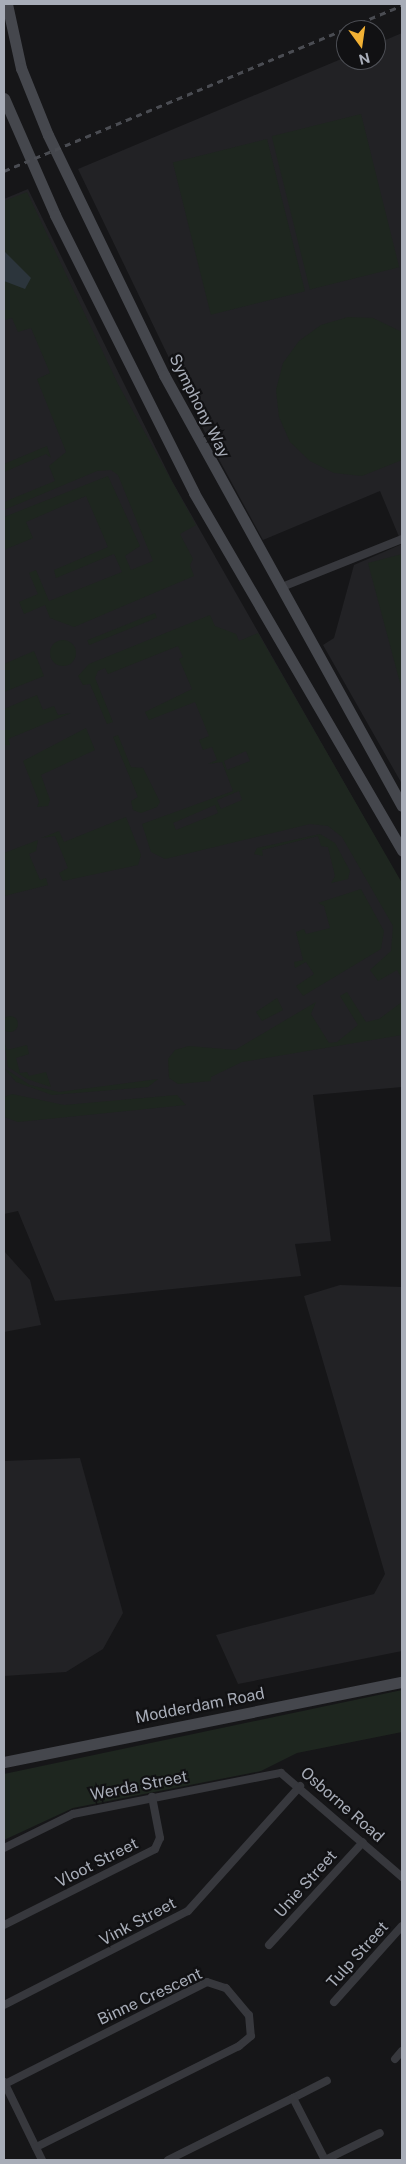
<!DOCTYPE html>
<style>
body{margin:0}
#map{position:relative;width:406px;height:2164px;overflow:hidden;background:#161618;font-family:"Public Sans",sans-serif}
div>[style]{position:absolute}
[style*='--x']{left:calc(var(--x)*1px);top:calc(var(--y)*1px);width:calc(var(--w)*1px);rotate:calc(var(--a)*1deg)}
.built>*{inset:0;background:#222225}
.green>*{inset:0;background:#1e261f;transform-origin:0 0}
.round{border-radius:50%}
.water>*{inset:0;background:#2c353c}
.street>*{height:8px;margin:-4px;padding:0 4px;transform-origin:4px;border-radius:4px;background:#37383d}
.secondary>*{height:11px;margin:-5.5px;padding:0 5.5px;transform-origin:5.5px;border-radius:5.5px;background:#45474d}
.rail>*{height:2.5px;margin-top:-1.25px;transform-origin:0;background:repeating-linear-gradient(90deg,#4a4c52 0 6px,transparent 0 11px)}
span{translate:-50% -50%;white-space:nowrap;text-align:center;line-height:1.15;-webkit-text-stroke:4.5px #111113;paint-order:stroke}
.street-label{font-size:16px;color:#a8adb8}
.frame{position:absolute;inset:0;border:5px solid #a8adb8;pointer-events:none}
.north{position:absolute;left:336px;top:20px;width:50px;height:50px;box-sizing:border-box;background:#111113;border:1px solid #4d4f55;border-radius:50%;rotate:166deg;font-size:14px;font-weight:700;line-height:20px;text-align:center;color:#a8adb8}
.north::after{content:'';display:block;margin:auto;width:18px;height:22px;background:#f2b134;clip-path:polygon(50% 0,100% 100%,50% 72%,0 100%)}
</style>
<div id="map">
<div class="built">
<div style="clip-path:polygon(402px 33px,402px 544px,380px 491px,263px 540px,210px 443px,78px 169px,346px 57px,376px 60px,376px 44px)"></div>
<div style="clip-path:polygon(28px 189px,172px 481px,402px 884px,402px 1087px,313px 1095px,331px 1241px,295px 1244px,301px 1276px,55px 1301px,18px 1211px,4px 1214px,4px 199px)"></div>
<div style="clip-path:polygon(402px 544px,402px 784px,323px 645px,334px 638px,354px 565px)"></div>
<div style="clip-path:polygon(4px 1251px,30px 1280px,41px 1325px,4px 1332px)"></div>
<div style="clip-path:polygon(340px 1285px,402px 1287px,402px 1651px,238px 1684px,216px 1635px,374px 1594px,385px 1574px,304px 1296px)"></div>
<div style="clip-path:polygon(80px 1458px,123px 1613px,103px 1649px,66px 1672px,4px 1676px,4px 1461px)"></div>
</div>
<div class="green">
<div style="left:361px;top:114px;width:158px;height:92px;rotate:76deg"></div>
<div style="left:267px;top:139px;width:157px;height:97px;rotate:76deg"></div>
<div style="clip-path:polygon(27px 192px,118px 384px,196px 525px,180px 534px,193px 559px,190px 565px,194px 576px,74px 627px,50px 618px,45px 605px,24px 614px,19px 602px,38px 594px,29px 573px,36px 570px,49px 601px,122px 572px,114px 554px,56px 578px,54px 570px,108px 547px,86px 496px,26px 522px,33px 538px,4px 550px,4px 557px,4px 517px,108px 476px,140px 546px,125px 556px,131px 570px,153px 561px,118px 475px,111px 470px,97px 471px,4px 510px,4px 502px,55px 481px,49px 466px,66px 452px,37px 379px,50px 373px,31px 328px,18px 332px,12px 318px,4px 320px,4px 201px)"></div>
<div style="clip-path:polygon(348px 317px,373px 318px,402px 332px,402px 460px,362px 476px,334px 473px,310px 461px,290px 442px,279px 417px,276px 390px,283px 363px,299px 341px,321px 325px)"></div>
<div style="clip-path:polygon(47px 446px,51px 458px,46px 454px,4px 472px,4px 464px)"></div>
<div style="clip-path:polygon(402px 554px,402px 690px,368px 563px)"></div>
<div style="left:155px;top:613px;width:5px;height:73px;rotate:68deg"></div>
<div style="clip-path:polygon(evenodd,210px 615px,215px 626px,236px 634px,239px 641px,258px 633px,402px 883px,402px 979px,397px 970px,378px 981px,370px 970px,391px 951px,393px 926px,342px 837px,328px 826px,310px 824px,165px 859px,151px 852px,142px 824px,233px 791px,222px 762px,208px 764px,217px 760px,212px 747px,203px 750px,199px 740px,209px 736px,195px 702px,149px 720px,145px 712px,192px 689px,179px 659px,183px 657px,178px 646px,108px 674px,105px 668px,98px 671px,95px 678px,113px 722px,107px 724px,90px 684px,83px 685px,78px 676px,89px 664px,210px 615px,246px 751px,250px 761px,227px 770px,224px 761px,246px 751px,210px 615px,239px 791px,242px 800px,221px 809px,217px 800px,239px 791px,210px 615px,215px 805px,218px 813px,176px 830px,173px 823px,215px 805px)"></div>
<div class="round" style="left:50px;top:640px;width:26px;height:26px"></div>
<div style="clip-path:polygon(34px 651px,44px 676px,4px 692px,4px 664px)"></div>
<div style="clip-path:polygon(37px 695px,43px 710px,54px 706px,58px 715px,71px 713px,8px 739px,10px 745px,4px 745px,4px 709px)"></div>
<div style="clip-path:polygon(86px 728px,95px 750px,41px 775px,50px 800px,48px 806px,37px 807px,39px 802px,23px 761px)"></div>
<div style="clip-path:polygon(118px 735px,131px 767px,143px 768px,160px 802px,157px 807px,141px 813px,133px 810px,131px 801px,138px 797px,113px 737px)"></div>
<div style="clip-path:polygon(126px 817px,141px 855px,138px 865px,63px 881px,59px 873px,68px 868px,55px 836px,41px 838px,59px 831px,64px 842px)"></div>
<div style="clip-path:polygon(320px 834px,335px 843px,350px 871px,348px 879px,331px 883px,335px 876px,328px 847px,321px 846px,318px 836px,262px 850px,263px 856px,254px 854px,257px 848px)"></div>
<div style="clip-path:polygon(38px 840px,36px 851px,29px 854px,40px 880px,46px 878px,48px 885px,4px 896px,4px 853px)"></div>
<div style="clip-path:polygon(361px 889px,384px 931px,381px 949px,303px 996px,296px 986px,314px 974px,306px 962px,295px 968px,294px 962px,303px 960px,296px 932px,304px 929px,306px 934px,330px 928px,324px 906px,318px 903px)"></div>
<div style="clip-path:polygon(347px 992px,366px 1022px,379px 1019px,402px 1002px,402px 1035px,242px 1062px,211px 1077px,211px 1081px,178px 1084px,169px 1078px,168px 1059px,175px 1050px,189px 1046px,235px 1050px,316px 1002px,311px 1014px,329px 1043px,337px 1042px,358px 1025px,340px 996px)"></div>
<div style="clip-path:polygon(277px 998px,283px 1010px,262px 1021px,256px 1012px)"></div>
<div class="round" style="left:2px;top:1016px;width:16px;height:16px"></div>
<div style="clip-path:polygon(4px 1041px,7px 1050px,27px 1045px,29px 1054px,16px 1058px,20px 1073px,27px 1072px,29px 1076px,46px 1072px,51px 1087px,27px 1079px,8px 1067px)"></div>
<div style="clip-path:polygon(4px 1068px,30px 1085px,59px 1092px,158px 1079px,148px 1087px,52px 1095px,16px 1082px)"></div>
<div style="clip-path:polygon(12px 1094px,64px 1105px,177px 1095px,186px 1105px,18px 1122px,4px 1117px,4px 1097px)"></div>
<div style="clip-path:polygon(402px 1690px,402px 1732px,297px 1753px,261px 1771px,73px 1808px,4px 1840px,4px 1774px)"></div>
</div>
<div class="water">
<div style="clip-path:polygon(4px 251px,31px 278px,25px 289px,4px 281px)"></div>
</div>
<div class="street">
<div style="--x:287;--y:585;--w:124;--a:-21.8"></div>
<div style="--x:4;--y:1848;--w:77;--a:-26.2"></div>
<div style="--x:73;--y:1814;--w:212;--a:-11.2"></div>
<div style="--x:281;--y:1773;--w:160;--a:40.7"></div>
<div style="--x:4;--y:1925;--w:169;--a:-26.7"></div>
<div style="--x:155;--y:1849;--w:12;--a:-66"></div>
<div style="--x:160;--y:1838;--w:42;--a:-101"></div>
<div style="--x:269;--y:1945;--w:139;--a:-47.6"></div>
<div style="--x:334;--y:2002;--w:102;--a:-48.2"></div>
<div style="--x:4;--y:2005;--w:207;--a:-27.1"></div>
<div style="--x:188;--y:1911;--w:168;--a:-48.1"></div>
<div style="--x:395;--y:2059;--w:11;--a:-49"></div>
<div style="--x:4;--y:2082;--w:87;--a:64"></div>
<div style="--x:5;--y:2084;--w:226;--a:-26.8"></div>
<div style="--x:207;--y:1982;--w:20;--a:18"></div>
<div style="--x:226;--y:1988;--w:35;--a:50"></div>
<div style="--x:249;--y:2015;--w:21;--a:85"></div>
<div style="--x:251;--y:2036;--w:16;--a:140"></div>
<div style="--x:239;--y:2046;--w:227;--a:153.5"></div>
<div style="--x:293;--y:2098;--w:38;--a:-27"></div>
<div style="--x:168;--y:2160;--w:140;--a:-26.4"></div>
<div style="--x:293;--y:2098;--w:70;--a:62.7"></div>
<div style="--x:325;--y:2160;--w:61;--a:-26.1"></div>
</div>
<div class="secondary">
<div style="--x:7;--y:4;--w:66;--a:77.7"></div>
<div style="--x:21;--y:68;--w:72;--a:68.1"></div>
<div style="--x:48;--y:135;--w:267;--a:64.2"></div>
<div style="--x:164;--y:375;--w:492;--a:61.1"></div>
<div style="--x:4;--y:98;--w:128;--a:66.4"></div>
<div style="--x:55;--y:215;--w:311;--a:63.4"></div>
<div style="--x:194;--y:493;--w:414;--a:59.8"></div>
<div style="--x:4;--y:1762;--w:406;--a:-11.4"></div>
</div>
<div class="rail">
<div style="--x:4;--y:171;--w:431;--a:-22.6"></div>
</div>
<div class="street-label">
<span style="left:199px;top:406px;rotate:63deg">Symphony Way</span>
<span style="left:200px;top:1706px;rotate:-11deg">Modderdam Road</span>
<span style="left:139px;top:1786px;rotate:-11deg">Werda Street</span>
<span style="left:342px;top:1805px;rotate:41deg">Osborne Road</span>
<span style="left:97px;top:1863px;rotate:-27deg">Vloot Street</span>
<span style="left:306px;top:1884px;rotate:-48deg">Unie Street</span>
<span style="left:138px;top:1922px;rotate:-28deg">Vink Street</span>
<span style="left:358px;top:1955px;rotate:-48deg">Tulp Street</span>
<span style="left:150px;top:1997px;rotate:-25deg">Binne Crescent</span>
</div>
<div class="frame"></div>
<div class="north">N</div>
</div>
